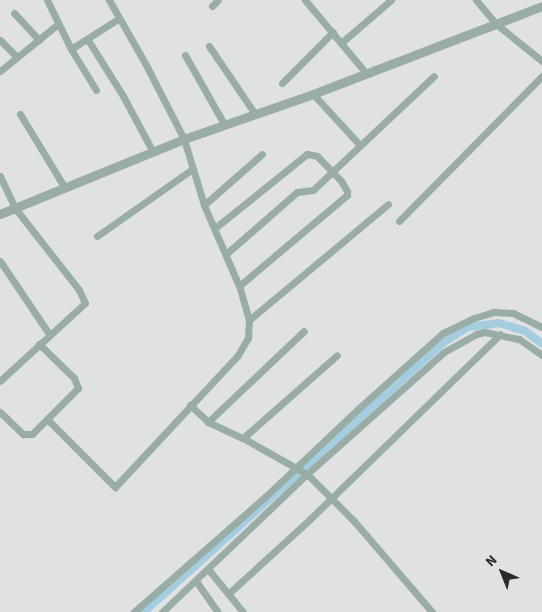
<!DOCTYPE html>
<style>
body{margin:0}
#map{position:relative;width:542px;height:612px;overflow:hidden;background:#e0e1e3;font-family:"Source Sans 3",sans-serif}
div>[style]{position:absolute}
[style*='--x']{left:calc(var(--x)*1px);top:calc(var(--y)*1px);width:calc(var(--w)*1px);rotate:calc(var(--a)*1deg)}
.canal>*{height:8px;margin:-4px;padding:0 4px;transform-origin:4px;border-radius:4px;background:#a4cddf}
.minor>*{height:7px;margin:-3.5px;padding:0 3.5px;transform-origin:3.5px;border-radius:3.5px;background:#99aca6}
.tertiary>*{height:9px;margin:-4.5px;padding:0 4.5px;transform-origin:4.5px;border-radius:4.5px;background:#99aca6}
span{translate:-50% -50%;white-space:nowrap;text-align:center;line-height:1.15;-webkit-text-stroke:4px #e0e1e3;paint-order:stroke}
.north{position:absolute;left:477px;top:547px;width:50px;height:50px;-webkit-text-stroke:4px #e0e1e3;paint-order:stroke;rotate:316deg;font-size:14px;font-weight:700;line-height:20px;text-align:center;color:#2a2a2b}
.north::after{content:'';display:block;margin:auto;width:18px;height:22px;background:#2a2a2b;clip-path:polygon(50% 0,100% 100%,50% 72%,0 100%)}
</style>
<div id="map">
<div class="canal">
<div style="--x:144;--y:612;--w:404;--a:-42"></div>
<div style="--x:444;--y:342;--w:28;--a:-32"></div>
<div style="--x:468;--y:327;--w:31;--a:-7"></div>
<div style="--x:499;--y:323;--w:27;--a:17"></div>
<div style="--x:525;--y:331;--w:21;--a:37"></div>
</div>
<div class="minor">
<div style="--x:47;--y:0;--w:55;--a:63.9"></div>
<div style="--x:71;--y:49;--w:48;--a:58.6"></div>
<div style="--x:305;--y:0;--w:95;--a:50.1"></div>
<div style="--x:476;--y:0;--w:31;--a:50"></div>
<div style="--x:496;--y:24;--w:59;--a:38.8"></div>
<div style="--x:212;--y:6;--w:8;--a:-45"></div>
<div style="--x:14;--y:13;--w:37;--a:47"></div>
<div style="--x:0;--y:40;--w:24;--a:45"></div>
<div style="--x:88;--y:40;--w:66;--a:58"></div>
<div style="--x:123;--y:96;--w:64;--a:61.8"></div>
<div style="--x:341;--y:43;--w:66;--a:-40.7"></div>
<div style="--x:209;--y:46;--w:82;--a:55.9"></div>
<div style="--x:71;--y:49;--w:56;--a:-32.6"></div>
<div style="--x:185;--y:55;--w:79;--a:60.5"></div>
<div style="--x:0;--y:71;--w:75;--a:-39"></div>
<div style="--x:282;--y:83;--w:72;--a:-45"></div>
<div style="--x:313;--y:94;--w:68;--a:47.4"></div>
<div style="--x:20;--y:114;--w:87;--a:58.7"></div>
<div style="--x:0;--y:176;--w:35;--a:65"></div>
<div style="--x:15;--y:208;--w:104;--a:52"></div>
<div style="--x:79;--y:290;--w:14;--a:65"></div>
<div style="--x:85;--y:303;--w:115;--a:137.5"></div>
<div style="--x:204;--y:205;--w:77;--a:-41.3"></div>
<div style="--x:399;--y:221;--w:204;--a:-45.4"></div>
<div style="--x:215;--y:228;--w:118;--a:-38.8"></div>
<div style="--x:307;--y:154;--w:10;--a:11"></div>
<div style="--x:317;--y:156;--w:35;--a:46"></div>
<div style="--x:341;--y:181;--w:12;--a:59"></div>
<div style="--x:347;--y:191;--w:4;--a:90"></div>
<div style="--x:347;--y:195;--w:141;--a:139.9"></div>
<div style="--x:97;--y:236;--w:115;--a:-35.1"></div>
<div style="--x:226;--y:254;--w:94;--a:-41.1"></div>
<div style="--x:297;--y:192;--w:16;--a:-7"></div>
<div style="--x:313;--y:190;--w:166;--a:-43.3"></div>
<div style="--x:0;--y:261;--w:88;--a:56.1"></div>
<div style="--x:249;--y:320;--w:181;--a:-39.8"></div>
<div style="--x:190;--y:405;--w:25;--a:43"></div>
<div style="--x:208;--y:422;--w:38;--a:25"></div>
<div style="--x:243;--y:438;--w:73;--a:29.4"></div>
<div style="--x:307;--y:474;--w:66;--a:45"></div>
<div style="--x:354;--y:521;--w:120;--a:49.4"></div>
<div style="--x:0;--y:412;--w:32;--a:44"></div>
<div style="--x:23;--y:434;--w:9;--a:0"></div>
<div style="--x:32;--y:434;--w:65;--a:-45"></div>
<div style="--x:78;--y:388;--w:11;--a:-112"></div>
<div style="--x:74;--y:378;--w:49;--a:-135.8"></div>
<div style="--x:48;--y:420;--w:95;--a:45"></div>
<div style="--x:115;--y:487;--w:180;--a:-47"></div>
<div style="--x:238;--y:355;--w:20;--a:-60"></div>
<div style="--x:248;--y:338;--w:18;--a:-87"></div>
<div style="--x:249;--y:320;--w:35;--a:-106"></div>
<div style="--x:239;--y:286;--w:88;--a:-113.4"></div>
<div style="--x:204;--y:205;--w:69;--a:-106.9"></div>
<div style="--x:184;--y:139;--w:85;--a:-117.2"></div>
<div style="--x:145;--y:63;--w:73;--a:-119.7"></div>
<div style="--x:208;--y:422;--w:132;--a:-43.5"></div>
<div style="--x:243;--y:438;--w:125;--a:-41.4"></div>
<div style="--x:208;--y:569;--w:55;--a:50.9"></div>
<div style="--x:196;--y:581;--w:38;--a:55"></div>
<div style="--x:228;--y:594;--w:111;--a:-42.4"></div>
<div style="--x:310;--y:519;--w:265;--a:-44.2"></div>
<div style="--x:134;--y:612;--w:174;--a:-41.3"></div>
<div style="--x:265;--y:497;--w:129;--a:-43.4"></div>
<div style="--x:359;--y:408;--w:113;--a:-41.8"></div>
<div style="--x:443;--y:333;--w:34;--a:-26"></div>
<div style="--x:474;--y:318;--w:21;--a:-17"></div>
<div style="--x:494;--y:312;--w:19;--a:3"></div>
<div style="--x:513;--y:313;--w:32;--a:26"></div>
<div style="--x:162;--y:612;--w:200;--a:-43.6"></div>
<div style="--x:307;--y:474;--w:183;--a:-41.7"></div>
<div style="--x:444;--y:352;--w:37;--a:-29"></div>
<div style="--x:476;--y:334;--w:9;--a:-13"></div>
<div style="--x:485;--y:332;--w:35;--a:12"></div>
<div style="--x:519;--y:339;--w:28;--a:35"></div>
</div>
<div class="tertiary">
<div style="--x:0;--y:214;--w:199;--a:-22.2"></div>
<div style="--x:184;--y:139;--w:137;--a:-19.2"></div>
<div style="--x:313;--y:94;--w:245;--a:-21"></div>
</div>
<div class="north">N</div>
</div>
